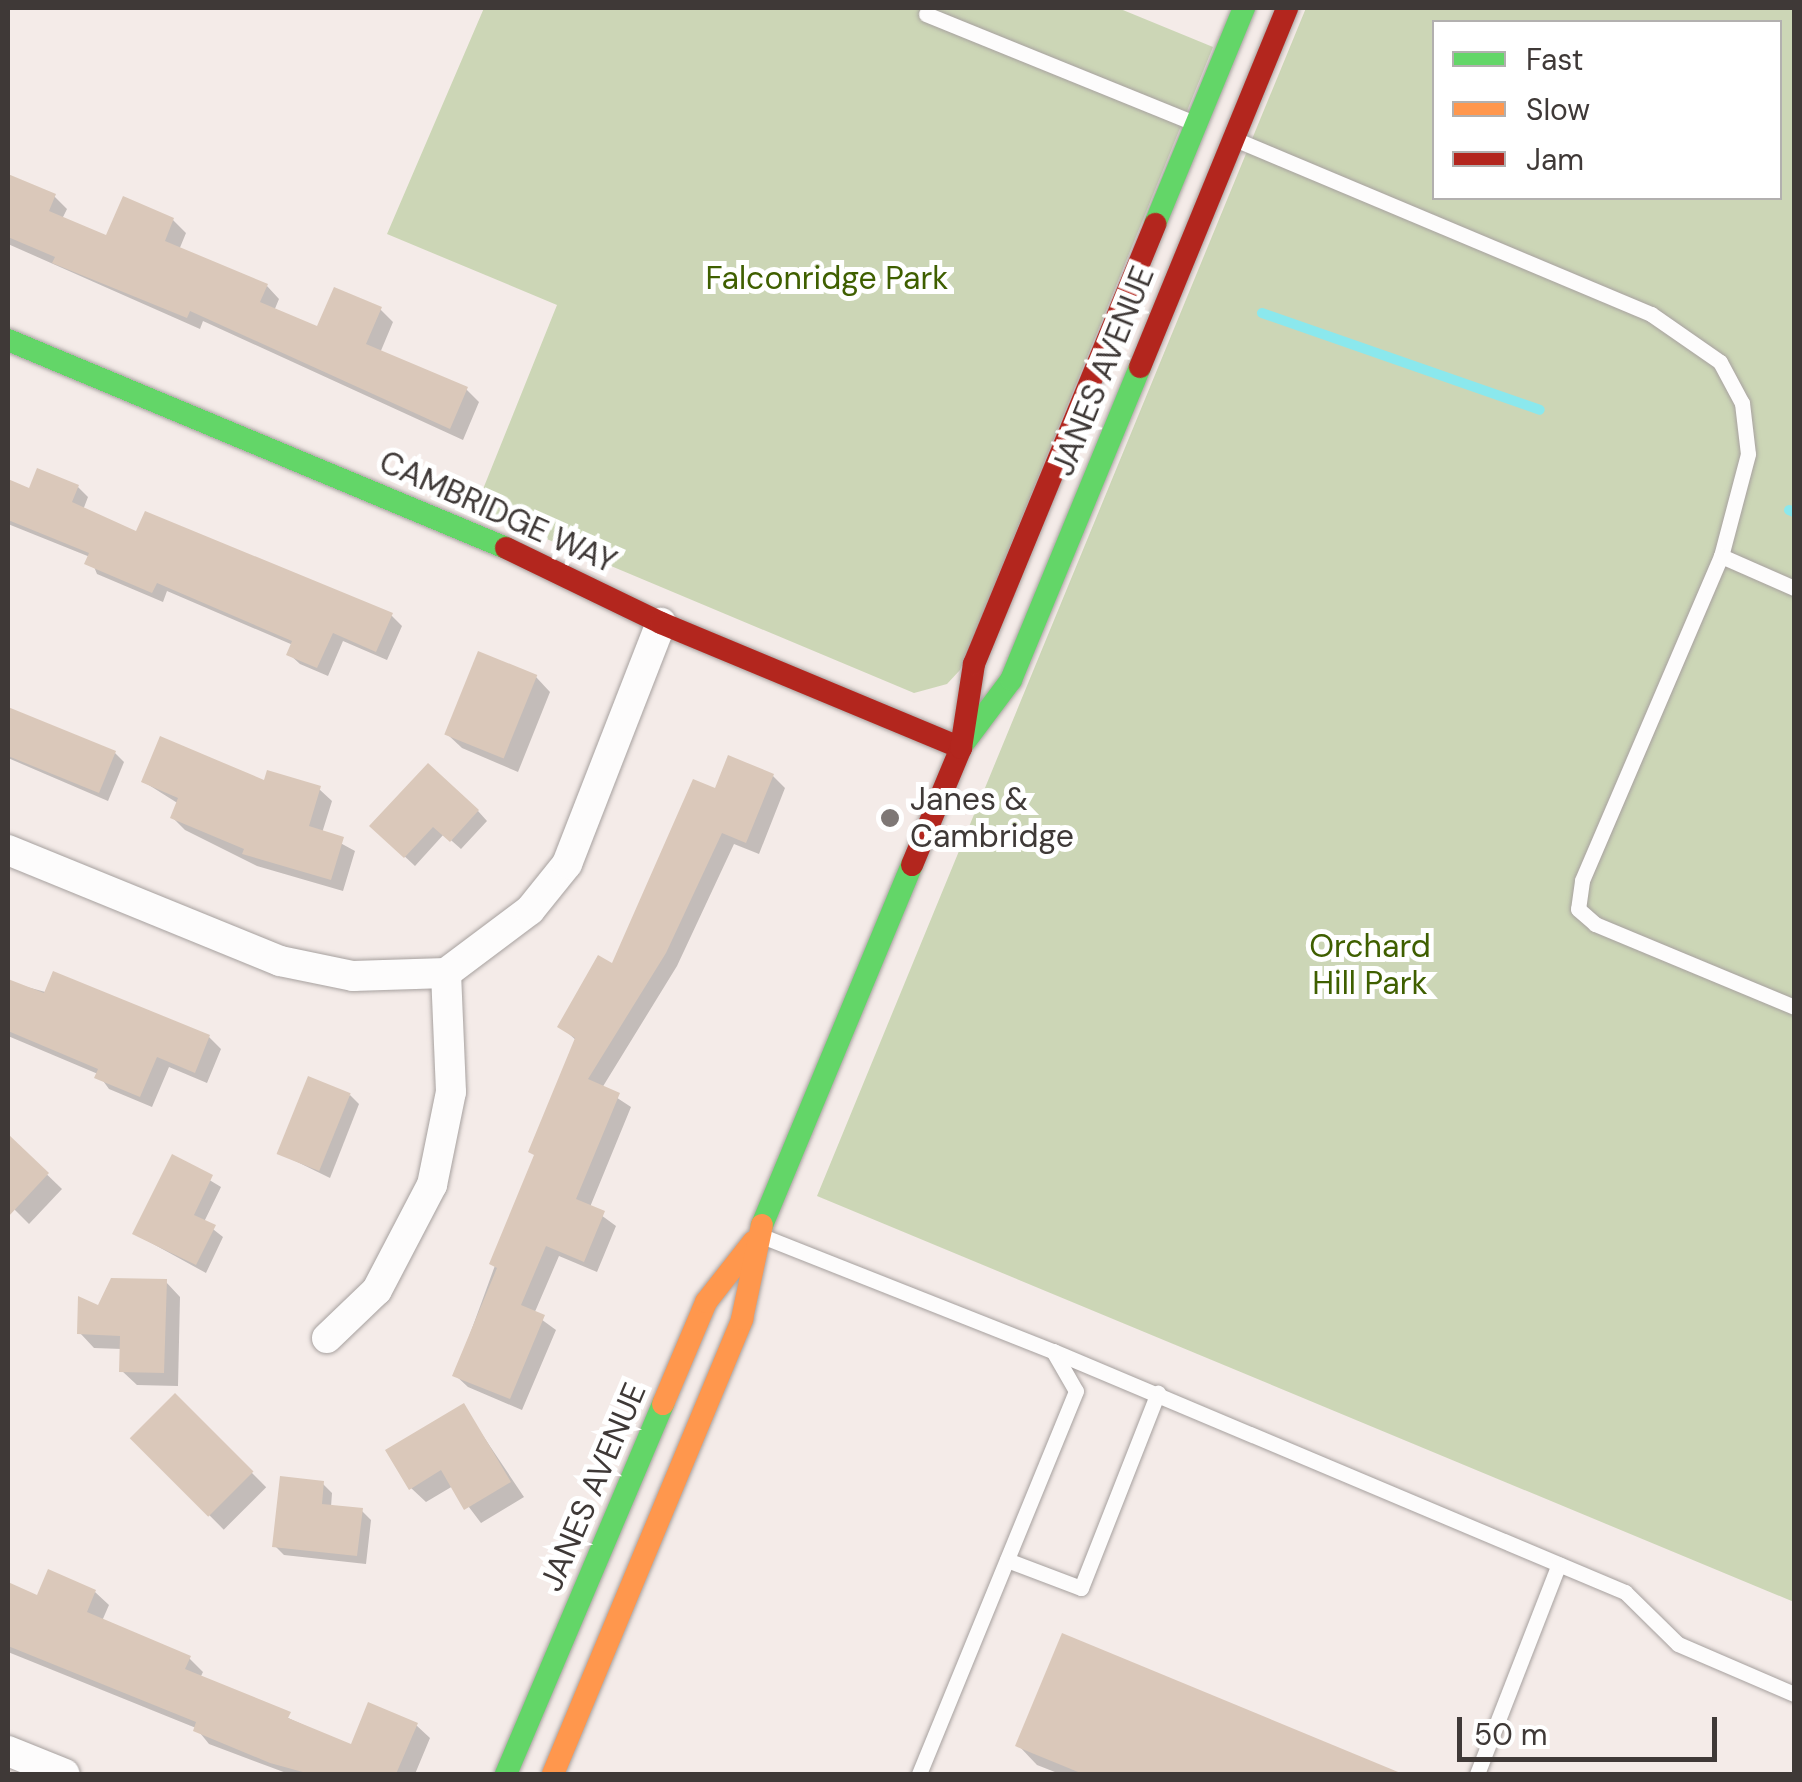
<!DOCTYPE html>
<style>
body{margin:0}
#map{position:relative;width:1802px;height:1782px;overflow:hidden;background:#f4ebe8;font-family:"DM Sans",sans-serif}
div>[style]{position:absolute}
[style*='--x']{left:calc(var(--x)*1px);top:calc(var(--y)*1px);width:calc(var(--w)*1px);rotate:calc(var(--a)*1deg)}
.green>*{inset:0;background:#ccd6b6}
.shadow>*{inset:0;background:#0003;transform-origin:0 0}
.stream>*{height:10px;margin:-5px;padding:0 5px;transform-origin:5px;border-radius:5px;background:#8be8ed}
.building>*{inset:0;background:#dac8ba;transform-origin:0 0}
.roads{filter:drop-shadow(0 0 2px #a7a19f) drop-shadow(0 0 2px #a7a19f)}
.lane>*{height:15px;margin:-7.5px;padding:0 7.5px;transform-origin:7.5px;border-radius:7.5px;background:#fdfcfc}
.street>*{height:30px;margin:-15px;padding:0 15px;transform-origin:15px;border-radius:15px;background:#fdfcfc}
.fast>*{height:22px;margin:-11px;padding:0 11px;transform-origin:11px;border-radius:11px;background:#63d668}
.slow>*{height:22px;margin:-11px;padding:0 11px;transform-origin:11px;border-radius:11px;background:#ff974d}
.jam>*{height:22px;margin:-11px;padding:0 11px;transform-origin:11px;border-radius:11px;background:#b3261e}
.dots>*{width:28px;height:28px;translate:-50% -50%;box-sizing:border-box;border:5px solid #fff;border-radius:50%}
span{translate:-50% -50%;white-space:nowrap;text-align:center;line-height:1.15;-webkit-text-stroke:10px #fff;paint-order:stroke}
.park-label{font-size:32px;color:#3f5f00}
.street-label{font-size:32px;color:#3f3937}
.poi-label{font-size:32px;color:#3f3937}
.left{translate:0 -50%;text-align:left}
.frame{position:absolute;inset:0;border:10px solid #3f3937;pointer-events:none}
.legend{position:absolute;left:1432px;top:20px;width:350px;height:180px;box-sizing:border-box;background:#fff;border:2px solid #b2b0af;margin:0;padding:12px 18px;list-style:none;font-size:30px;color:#3f3937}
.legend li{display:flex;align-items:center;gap:20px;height:50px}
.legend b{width:50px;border:2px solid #b2b0af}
.scale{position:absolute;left:1457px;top:1717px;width:260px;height:45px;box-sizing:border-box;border:5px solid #3f3937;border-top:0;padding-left:12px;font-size:30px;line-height:35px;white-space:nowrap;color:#3f3937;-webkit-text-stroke:8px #fff;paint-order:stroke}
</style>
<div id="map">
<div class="green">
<div style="clip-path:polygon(484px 8px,1118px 8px,1213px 47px,960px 670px,947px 684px,914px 693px,475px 509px,557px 305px,387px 234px)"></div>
<div style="clip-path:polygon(evenodd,1306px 8px,1794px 8px,1794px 1602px,817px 1196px,1306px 8px,1434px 22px,1780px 22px,1780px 198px,1434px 198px,1434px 22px)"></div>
</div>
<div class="shadow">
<div style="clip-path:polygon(8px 176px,54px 196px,67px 209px,62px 219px,107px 238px,173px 220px,186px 233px,179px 250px,267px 286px,279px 299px,274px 311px,319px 329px,380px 309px,393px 322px,380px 353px,466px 389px,479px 402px,463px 440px,203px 321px,200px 329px,8px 244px)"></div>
<div style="clip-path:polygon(8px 482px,31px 492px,78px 487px,88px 497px,83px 510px,138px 534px,392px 616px,402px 626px,387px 660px,343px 641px,328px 676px,300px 664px,289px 654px,293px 645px,167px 591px,163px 602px,97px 574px,90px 557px,8px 524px)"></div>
<div style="clip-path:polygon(536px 677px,550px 692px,518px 772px,462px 748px,447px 734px)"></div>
<div style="clip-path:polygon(8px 710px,115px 753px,124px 762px,108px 801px,8px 758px)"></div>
<div style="clip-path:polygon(773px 776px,785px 788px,759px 854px,734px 844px,677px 966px,602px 1088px,631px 1107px,590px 1207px,616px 1226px,597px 1272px,559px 1256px,534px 1314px,556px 1330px,522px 1410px,468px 1387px,455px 1375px,577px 1041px,560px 1026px,613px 966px,716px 791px)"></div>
<div style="clip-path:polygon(144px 782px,319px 789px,332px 801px,322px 833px,355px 851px,343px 891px,257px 866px,185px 830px,173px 818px,179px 804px)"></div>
<div style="clip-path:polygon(478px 811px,487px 821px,461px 849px,444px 834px,415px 866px,372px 826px)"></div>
<div style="clip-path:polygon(9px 982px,209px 1037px,221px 1049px,207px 1083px,169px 1067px,152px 1107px,109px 1089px,98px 1074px,8px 1036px)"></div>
<div style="clip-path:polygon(350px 1095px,359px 1104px,330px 1178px,281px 1154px)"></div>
<div style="clip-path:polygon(8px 1137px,62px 1189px,29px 1224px,8px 1203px)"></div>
<div style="clip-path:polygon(173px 1158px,221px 1187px,204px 1222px,223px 1237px,206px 1273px,135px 1234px)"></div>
<div style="clip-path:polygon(166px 1282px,180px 1297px,178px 1386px,137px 1385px,122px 1371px,122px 1349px,94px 1348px,80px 1333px,99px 1308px)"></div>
<div style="left:175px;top:1396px;width:129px;height:60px;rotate:45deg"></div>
<div style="clip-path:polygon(463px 1406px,524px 1497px,481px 1523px,453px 1486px,426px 1502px,411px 1488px)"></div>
<div style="clip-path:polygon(323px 1484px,332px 1493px,331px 1507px,361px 1510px,371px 1520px,366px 1564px,284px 1555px,275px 1546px)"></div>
<div style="clip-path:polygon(8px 1585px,38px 1598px,95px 1592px,109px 1605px,102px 1621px,189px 1658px,203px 1672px,200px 1678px,352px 1747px,416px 1725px,430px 1738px,415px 1774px,289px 1774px,209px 1744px,196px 1728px,8px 1652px)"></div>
<div style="clip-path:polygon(1018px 1745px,1393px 1773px,1395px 1774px,1060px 1774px,1037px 1765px)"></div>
</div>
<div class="stream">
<div style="--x:1262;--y:313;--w:294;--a:19.2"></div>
<div style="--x:1789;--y:510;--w:5;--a:22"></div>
</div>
<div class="building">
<div style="clip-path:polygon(8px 174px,56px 194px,49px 211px,106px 235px,123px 196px,174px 218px,165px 241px,268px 284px,260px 302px,317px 326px,334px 287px,382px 307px,366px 344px,468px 387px,450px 429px,190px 311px,187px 318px,52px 263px,55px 257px,8px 237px)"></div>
<div style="clip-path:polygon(37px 468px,79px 485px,72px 502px,136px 531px,145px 511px,393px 613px,376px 652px,333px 633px,317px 668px,286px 655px,292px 641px,157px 583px,152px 593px,84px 564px,89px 553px,8px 520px,8px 479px,29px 488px)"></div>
<div style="left:478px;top:651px;width:64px;height:90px;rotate:22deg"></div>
<div style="clip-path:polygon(8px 707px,116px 751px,99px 793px,8px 756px)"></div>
<div style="clip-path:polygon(160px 736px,264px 780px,267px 770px,321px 786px,309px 826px,344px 837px,331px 880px,242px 854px,244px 849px,170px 818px,178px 798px,141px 782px)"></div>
<div style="clip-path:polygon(728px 755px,774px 774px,746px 843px,722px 833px,666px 953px,588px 1079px,620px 1093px,576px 1199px,605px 1211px,584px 1262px,546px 1246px,521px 1305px,545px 1315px,510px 1399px,452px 1376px,497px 1268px,489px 1264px,534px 1155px,528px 1152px,575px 1038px,557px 1027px,598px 955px,612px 963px,693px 779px,715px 788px)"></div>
<div style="clip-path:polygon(428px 763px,479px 810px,450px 842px,433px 827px,404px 858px,369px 826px)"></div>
<div style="clip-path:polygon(53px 971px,210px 1035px,195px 1073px,157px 1057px,140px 1097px,94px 1078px,98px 1069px,8px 1031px,8px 979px,44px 993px)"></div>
<div style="left:308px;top:1076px;width:46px;height:84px;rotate:22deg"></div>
<div style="clip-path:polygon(8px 1134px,49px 1173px,8px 1217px)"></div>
<div style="clip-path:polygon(172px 1154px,213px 1175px,194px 1215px,216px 1225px,196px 1265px,132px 1234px)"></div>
<div style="clip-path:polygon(111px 1278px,167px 1279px,164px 1373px,119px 1372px,120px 1336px,77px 1334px,78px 1296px,98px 1305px)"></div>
<div style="left:175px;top:1393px;width:111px;height:64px;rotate:45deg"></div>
<div style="clip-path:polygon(464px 1403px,511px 1482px,464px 1510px,441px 1470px,409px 1490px,385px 1450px)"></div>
<div style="clip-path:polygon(280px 1476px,324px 1481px,322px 1504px,363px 1508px,357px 1556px,272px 1547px)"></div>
<div style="clip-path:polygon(48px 1569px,96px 1590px,87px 1612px,191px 1656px,185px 1669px,291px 1712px,288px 1718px,351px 1744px,368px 1702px,418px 1723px,396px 1774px,310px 1774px,270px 1763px,193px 1731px,196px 1722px,8px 1646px,8px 1582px,37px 1595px)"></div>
<div style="clip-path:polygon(1062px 1633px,1403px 1774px,1083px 1774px,1015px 1746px)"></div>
</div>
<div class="roads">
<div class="lane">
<div style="--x:926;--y:14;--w:292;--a:22.1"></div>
<div style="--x:1237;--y:140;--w:449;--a:22.8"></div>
<div style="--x:1651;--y:314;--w:84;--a:34.8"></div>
<div style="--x:1720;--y:362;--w:47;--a:61.8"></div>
<div style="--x:1742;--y:403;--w:51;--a:83.3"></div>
<div style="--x:1748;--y:454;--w:106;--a:104.8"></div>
<div style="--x:1721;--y:556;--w:353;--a:113.2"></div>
<div style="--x:1582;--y:881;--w:28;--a:98"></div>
<div style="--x:1578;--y:909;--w:23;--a:41"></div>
<div style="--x:1595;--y:924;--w:216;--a:22.6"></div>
<div style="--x:1721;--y:556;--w:80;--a:23.7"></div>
<div style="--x:762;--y:1236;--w:313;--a:21.6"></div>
<div style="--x:1053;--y:1351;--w:46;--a:60.1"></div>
<div style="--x:1076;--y:1391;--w:414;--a:112.3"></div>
<div style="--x:1053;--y:1351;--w:621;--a:22.85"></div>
<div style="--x:1625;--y:1592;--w:74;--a:44.5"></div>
<div style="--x:1678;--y:1644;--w:126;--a:23.3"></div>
<div style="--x:1007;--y:1560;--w:79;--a:20.7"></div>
<div style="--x:1081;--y:1588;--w:210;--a:-68.5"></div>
<div style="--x:1477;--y:1774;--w:225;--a:-68.7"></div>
</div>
<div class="street">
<div style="--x:8;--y:850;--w:294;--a:22.2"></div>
<div style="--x:280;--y:961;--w:75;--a:11.6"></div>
<div style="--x:353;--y:976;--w:93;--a:-1.8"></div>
<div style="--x:446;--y:973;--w:105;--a:-36.9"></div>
<div style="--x:530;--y:910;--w:59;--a:-51.2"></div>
<div style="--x:567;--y:864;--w:259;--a:-68.7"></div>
<div style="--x:327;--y:1338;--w:69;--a:-43.8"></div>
<div style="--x:377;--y:1290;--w:119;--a:-62.4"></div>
<div style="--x:432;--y:1185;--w:95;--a:-78.5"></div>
<div style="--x:451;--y:1092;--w:119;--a:-92.4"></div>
<div style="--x:8;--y:1751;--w:61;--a:22"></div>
</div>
<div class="fast">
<div style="--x:1155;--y:224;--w:234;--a:-67.6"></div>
<div style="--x:8;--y:340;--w:540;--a:22.67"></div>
<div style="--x:966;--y:740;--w:75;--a:-53.1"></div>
<div style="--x:1011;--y:680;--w:339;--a:-67.6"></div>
<div style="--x:762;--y:1225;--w:390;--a:-67.4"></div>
<div style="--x:506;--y:1774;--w:402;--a:-67"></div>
</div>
<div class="slow">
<div style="--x:663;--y:1404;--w:111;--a:-67.1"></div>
<div style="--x:706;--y:1302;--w:76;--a:-51.9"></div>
<div style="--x:553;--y:1774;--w:493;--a:-67.4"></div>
<div style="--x:742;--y:1319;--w:96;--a:-78"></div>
</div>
<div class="jam">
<div style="--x:1140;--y:367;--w:388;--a:-67.7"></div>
<div style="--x:506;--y:548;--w:172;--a:25.8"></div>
<div style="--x:661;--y:623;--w:325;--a:22.6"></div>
<div style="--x:912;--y:865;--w:127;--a:-67.3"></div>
<div style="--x:961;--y:748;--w:85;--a:-81.2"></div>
<div style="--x:974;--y:664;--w:476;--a:-67.6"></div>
</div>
</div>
<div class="dots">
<div style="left:890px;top:818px;background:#7e7775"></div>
</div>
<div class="park-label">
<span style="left:827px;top:278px">Falconridge Park</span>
<span style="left:1370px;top:965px">Orchard<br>Hill Park</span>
</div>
<div class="street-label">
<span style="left:1103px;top:371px;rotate:-68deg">JANES AVENUE</span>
<span style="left:498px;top:512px;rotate:24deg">CAMBRIDGE WAY</span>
<span style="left:593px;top:1487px;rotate:-67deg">JANES AVENUE</span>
</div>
<div class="poi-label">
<span class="left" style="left:910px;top:818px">Janes &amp;<br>Cambridge</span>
</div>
<div class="frame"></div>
<ul class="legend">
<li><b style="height:12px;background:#63d668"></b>Fast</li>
<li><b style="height:12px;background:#ff974d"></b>Slow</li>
<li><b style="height:12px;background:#b3261e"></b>Jam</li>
</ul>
<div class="scale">50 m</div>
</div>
